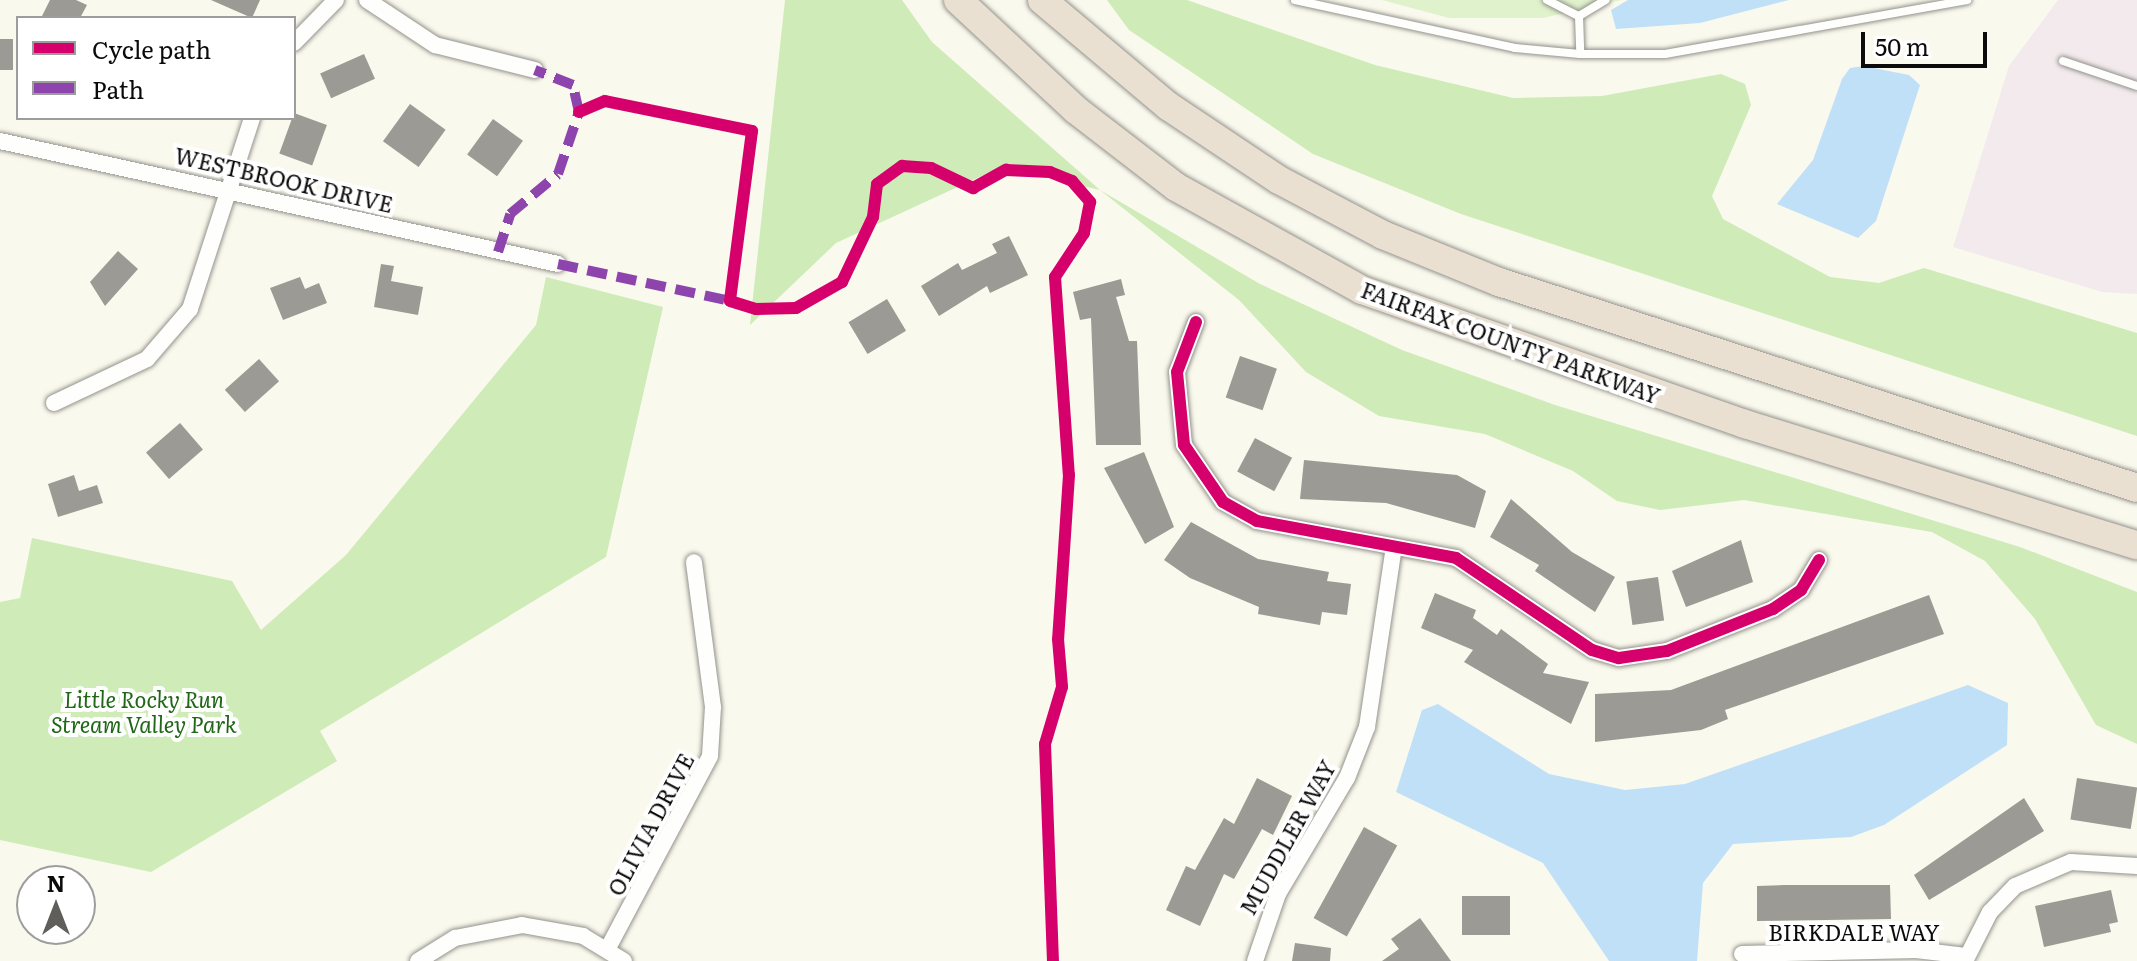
<!DOCTYPE html>
<style>
body{margin:0}
#map{position:relative;width:2137px;height:961px;overflow:hidden;background:#faf9ed;font-family:Literata,serif}
div>[style]{position:absolute}
[style*='--x']{left:calc(var(--x)*1px);top:calc(var(--y)*1px);width:calc(var(--w)*1px);rotate:calc(var(--a)*1deg)}
.industrial>*{inset:0;background:#f2eaec}
.green>*{inset:0;background:#dff2cb}
.forest>*{inset:0;background:#ceebb8}
.water>*{inset:0;background:#c0e0f8}
.building>*{inset:0;background:#9c9a94;transform-origin:0 0}
.roads{filter:drop-shadow(0 0 2px #93928d) drop-shadow(0 0 2px #93928d)}
.service>*{height:8px;margin:-4px;padding:0 4px;transform-origin:4px;border-radius:4px;background:#fefefc}
.minor>*{height:16px;margin:-8px;padding:0 8px;transform-origin:8px;border-radius:8px;background:#fefefc}
.motorway>*{height:28px;margin:-14px;padding:0 14px;transform-origin:14px;border-radius:14px;background:#eae0d2}
.quiet>*{height:10px;margin-top:-5px;transform-origin:0;background:repeating-linear-gradient(90deg,#8e44ad 0 20px,transparent 0 30px)}
.cycleway>*{height:12px;margin:-6px;padding:0 6px;transform-origin:6px;border-radius:6px;background:#d6006c}
span{translate:-50% -50%;white-space:nowrap;text-align:center;line-height:1.15;-webkit-text-stroke:8px #fff;paint-order:stroke}
.street-label{font-size:22px;color:#0b0b0b}
.park-label{font-size:22px;color:#1f6716;font-style:italic}
.legend{position:absolute;left:16px;top:16px;width:280px;height:104px;box-sizing:border-box;background:#fff;border:2px solid #9d9d9d;margin:0;padding:10px 14px;list-style:none;font-size:24px;color:#0b0b0b}
.legend li{display:flex;align-items:center;gap:16px;height:40px}
.legend b{width:40px;border:2px solid #9d9d9d}
.north{position:absolute;left:16px;top:865px;width:80px;height:80px;box-sizing:border-box;background:#fff;border:2px solid #9d9d9d;border-radius:50%;rotate:0deg;font-size:22px;font-weight:700;line-height:32px;text-align:center;color:#0b0b0b}
.north::after{content:'';display:block;margin:auto;width:28px;height:36px;background:#5f5e5a;clip-path:polygon(50% 0,100% 100%,50% 72%,0 100%)}
.scale{position:absolute;left:1861px;top:32px;width:126px;height:36px;box-sizing:border-box;border:4px solid #0b0b0b;border-top:0;padding-left:10px;font-size:24px;line-height:28px;white-space:nowrap;color:#0b0b0b;-webkit-text-stroke:6px #fff;paint-order:stroke}
</style>
<div id="map">
<div class="industrial">
<div style="clip-path:polygon(2058px 0,2137px 0,2137px 294px,2102px 292px,1953px 247px,2009px 66px)"></div>
</div>
<div class="green">
<div style="clip-path:polygon(1382px 0,1621px 0,1543px 18px,1449px 18px)"></div>
</div>
<div class="forest">
<div style="clip-path:polygon(785px 0,902px 0,932px 42px,1100px 190px,1260px 284px,1402px 350px,1555px 405px,2020px 547px,2137px 592px,2137px 744px,2096px 725px,2035px 619px,1985px 561px,1932px 532px,1744px 500px,1660px 510px,1617px 501px,1573px 471px,1485px 434px,1379px 416px,1306px 372px,1239px 300px,1100px 190px,1001px 167px,836px 243px,750px 325px)"></div>
<div style="clip-path:polygon(1107px 0,1187px 0,1375px 65px,1513px 98px,1602px 96px,1721px 74px,1745px 84px,1751px 105px,1712px 196px,1723px 219px,1830px 277px,1879px 283px,1924px 268px,2137px 333px,2137px 436px,1461px 214px,1313px 154px,1129px 30px)"></div>
<div style="clip-path:polygon(546px 277px,663px 307px,606px 557px,320px 731px,337px 761px,151px 872px,0 840px,0 602px,20px 598px,32px 538px,232px 581px,261px 630px,346px 555px,536px 325px)"></div>
</div>
<div class="water">
<div style="clip-path:polygon(1628px 0,1789px 0,1700px 23px,1616px 29px,1611px 10px)"></div>
<div style="clip-path:polygon(1864px 66px,1909px 75px,1920px 85px,1876px 221px,1858px 238px,1777px 204px,1813px 160px,1842px 79px,1850px 68px)"></div>
<div style="clip-path:polygon(1968px 685px,2008px 703px,2007px 745px,1884px 825px,1851px 837px,1733px 844px,1703px 883px,1697px 961px,1609px 961px,1543px 863px,1396px 792px,1422px 710px,1438px 704px,1549px 774px,1625px 790px,1685px 784px)"></div>
</div>
<div class="building">
<div style="clip-path:polygon(50px 0,76px 0,87px 5px,80px 18px,41px 18px)"></div>
<div style="clip-path:polygon(211px 0,260px 0,252px 18px)"></div>
<div style="left:0;top:39px;width:13px;height:31px"></div>
<div style="left:364px;top:54px;width:27px;height:48px;rotate:66deg"></div>
<div style="left:410px;top:104px;width:44px;height:46px;rotate:36deg"></div>
<div style="left:294px;top:113px;width:35px;height:43px;rotate:20deg"></div>
<div style="left:493px;top:119px;width:37px;height:44px;rotate:36deg"></div>
<div style="clip-path:polygon(1009px 236px,1028px 275px,990px 293px,987px 286px,939px 316px,921px 286px,958px 263px,962px 270px,997px 253px,992px 244px)"></div>
<div style="clip-path:polygon(118px 251px,138px 269px,105px 306px,90px 282px)"></div>
<div style="clip-path:polygon(381px 264px,394px 266px,391px 281px,423px 287px,418px 315px,374px 307px)"></div>
<div style="clip-path:polygon(300px 277px,305px 289px,319px 283px,327px 303px,283px 320px,270px 288px)"></div>
<div style="clip-path:polygon(1121px 279px,1125px 295px,1116px 297px,1129px 341px,1137px 341px,1141px 445px,1096px 445px,1091px 318px,1080px 320px,1073px 292px)"></div>
<div style="left:887px;top:299px;width:37px;height:45px;rotate:59deg"></div>
<div style="left:1240px;top:356px;width:39px;height:44px;rotate:19deg"></div>
<div style="left:259px;top:359px;width:30px;height:46px;rotate:48deg"></div>
<div style="left:180px;top:423px;width:35px;height:45px;rotate:49deg"></div>
<div style="left:1255px;top:438px;width:42px;height:38px;rotate:28deg"></div>
<div style="clip-path:polygon(1144px 452px,1174px 527px,1145px 544px,1104px 468px)"></div>
<div style="clip-path:polygon(1304px 460px,1457px 475px,1486px 491px,1475px 528px,1386px 503px,1300px 499px)"></div>
<div style="clip-path:polygon(74px 475px,79px 491px,97px 485px,103px 503px,58px 517px,48px 484px)"></div>
<div style="clip-path:polygon(1511px 499px,1572px 552px,1615px 577px,1595px 612px,1535px 571px,1539px 565px,1490px 537px)"></div>
<div style="clip-path:polygon(1191px 522px,1258px 559px,1329px 572px,1327px 581px,1351px 584px,1347px 615px,1322px 612px,1320px 625px,1258px 614px,1259px 607px,1190px 578px,1164px 560px)"></div>
<div style="clip-path:polygon(1741px 540px,1753px 582px,1686px 607px,1672px 571px)"></div>
<div style="left:1658px;top:577px;width:44px;height:32px;rotate:82deg"></div>
<div style="clip-path:polygon(1435px 593px,1476px 610px,1473px 618px,1497px 635px,1501px 629px,1548px 664px,1543px 673px,1589px 682px,1571px 724px,1464px 662px,1473px 650px,1421px 628px)"></div>
<div style="clip-path:polygon(1929px 595px,1944px 634px,1725px 710px,1728px 719px,1701px 730px,1595px 742px,1595px 694px,1671px 690px)"></div>
<div style="clip-path:polygon(1257px 778px,1292px 796px,1273px 835px,1262px 829px,1234px 879px,1224px 874px,1200px 926px,1166px 910px,1186px 866px,1195px 870px,1224px 818px,1234px 824px)"></div>
<div style="left:2077px;top:778px;width:61px;height:42px;rotate:9deg"></div>
<div style="clip-path:polygon(2024px 798px,2044px 831px,1929px 900px,1914px 875px)"></div>
<div style="left:1364px;top:827px;width:38px;height:104px;rotate:29deg"></div>
<div style="clip-path:polygon(1785px 885px,1890px 885px,1891px 919px,1757px 921px,1757px 886px)"></div>
<div style="clip-path:polygon(2111px 890px,2118px 922px,2109px 924px,2111px 932px,2044px 947px,2035px 906px)"></div>
<div style="left:1462px;top:896px;width:48px;height:39px"></div>
<div style="clip-path:polygon(1420px 918px,1451px 961px,1382px 961px,1399px 949px,1391px 939px)"></div>
<div style="clip-path:polygon(1295px 943px,1331px 948px,1330px 961px,1292px 961px)"></div>
</div>
<div class="roads">
<div class="service">
<div style="--x:1295;--y:0;--w:225;--a:12.3"></div>
<div style="--x:1515;--y:48;--w:65;--a:5.3"></div>
<div style="--x:1580;--y:54;--w:85;--a:0"></div>
<div style="--x:1665;--y:54;--w:307;--a:-10.1"></div>
<div style="--x:1547;--y:0;--w:36;--a:27"></div>
<div style="--x:1579;--y:16;--w:38;--a:88"></div>
<div style="--x:1579;--y:16;--w:31;--a:-31"></div>
<div style="--x:2063;--y:61;--w:78;--a:18.7"></div>
</div>
<div class="minor">
<div style="--x:367;--y:0;--w:82;--a:33.5"></div>
<div style="--x:435;--y:45;--w:103;--a:14"></div>
<div style="--x:294;--y:43;--w:60;--a:-45.7"></div>
<div style="--x:0;--y:141;--w:571;--a:12.43"></div>
<div style="--x:1196;--y:322;--w:53;--a:110.8"></div>
<div style="--x:1177;--y:372;--w:73;--a:84.5"></div>
<div style="--x:1184;--y:445;--w:69;--a:55.6"></div>
<div style="--x:1223;--y:502;--w:39;--a:29"></div>
<div style="--x:1257;--y:521;--w:202;--a:10.5"></div>
<div style="--x:1456;--y:558;--w:164;--a:34.1"></div>
<div style="--x:1592;--y:650;--w:28;--a:17"></div>
<div style="--x:1619;--y:658;--w:49;--a:-8.3"></div>
<div style="--x:1667;--y:651;--w:114;--a:-21.6"></div>
<div style="--x:1773;--y:609;--w:34;--a:-34"></div>
<div style="--x:1801;--y:590;--w:35;--a:-59"></div>
<div style="--x:54;--y:403;--w:103;--a:-25.3"></div>
<div style="--x:147;--y:359;--w:66;--a:-49.3"></div>
<div style="--x:190;--y:309;--w:201;--a:-72"></div>
<div style="--x:608;--y:948;--w:217;--a:-62"></div>
<div style="--x:710;--y:756;--w:49;--a:-86.5"></div>
<div style="--x:713;--y:707;--w:146;--a:-97.5"></div>
<div style="--x:1742;--y:954;--w:174;--a:-1.3"></div>
<div style="--x:1916;--y:950;--w:50;--a:6.8"></div>
<div style="--x:418;--y:961;--w:44;--a:-31.9"></div>
<div style="--x:455;--y:938;--w:68;--a:-11"></div>
<div style="--x:522;--y:925;--w:62;--a:10.2"></div>
<div style="--x:583;--y:936;--w:48;--a:31.4"></div>
<div style="--x:1255;--y:961;--w:71;--a:-71.1"></div>
<div style="--x:1278;--y:894;--w:135;--a:-59.3"></div>
<div style="--x:1347;--y:778;--w:55;--a:-68.6"></div>
<div style="--x:1367;--y:727;--w:182;--a:-81.5"></div>
<div style="--x:1965;--y:961;--w:55;--a:-63"></div>
<div style="--x:1990;--y:912;--w:36;--a:-46"></div>
<div style="--x:2015;--y:886;--w:61;--a:-23.2"></div>
<div style="--x:2071;--y:862;--w:66;--a:3.5"></div>
</div>
<div class="motorway">
<div style="--x:958;--y:0;--w:161;--a:43"></div>
<div style="--x:1076;--y:110;--w:126;--a:37.6"></div>
<div style="--x:1176;--y:187;--w:213;--a:29"></div>
<div style="--x:1362;--y:290;--w:406;--a:19.3"></div>
<div style="--x:1745;--y:424;--w:410;--a:17.2"></div>
<div style="--x:1042;--y:0;--w:165;--a:40.1"></div>
<div style="--x:1168;--y:106;--w:133;--a:33.7"></div>
<div style="--x:1279;--y:180;--w:118;--a:27.9"></div>
<div style="--x:1383;--y:235;--w:125;--a:22.1"></div>
<div style="--x:1499;--y:282;--w:670;--a:17.89"></div>
</div>
</div>
<div class="quiet">
<div style="--x:498;--y:252;--w:40;--a:-72"></div>
<div style="--x:510;--y:214;--w:62;--a:-39.8"></div>
<div style="--x:558;--y:174;--w:65;--a:-71.3"></div>
<div style="--x:579;--y:112;--w:28;--a:-103"></div>
<div style="--x:573;--y:85;--w:41;--a:-158.5"></div>
<div style="--x:558;--y:264;--w:176;--a:12.1"></div>
</div>
<div class="cycleway">
<div style="--x:579;--y:112;--w:28;--a:-23"></div>
<div style="--x:605;--y:101;--w:150;--a:11.5"></div>
<div style="--x:752;--y:131;--w:171;--a:97.4"></div>
<div style="--x:730;--y:301;--w:27;--a:17"></div>
<div style="--x:756;--y:309;--w:40;--a:-1.4"></div>
<div style="--x:796;--y:308;--w:53;--a:-29.5"></div>
<div style="--x:842;--y:282;--w:72;--a:-64.5"></div>
<div style="--x:873;--y:217;--w:33;--a:-83"></div>
<div style="--x:877;--y:184;--w:31;--a:-36"></div>
<div style="--x:902;--y:166;--w:29;--a:4"></div>
<div style="--x:931;--y:168;--w:47;--a:25.5"></div>
<div style="--x:973;--y:188;--w:38;--a:-29"></div>
<div style="--x:1006;--y:170;--w:44;--a:2.6"></div>
<div style="--x:1050;--y:172;--w:24;--a:22"></div>
<div style="--x:1072;--y:181;--w:28;--a:49"></div>
<div style="--x:1090;--y:202;--w:32;--a:101"></div>
<div style="--x:1084;--y:233;--w:53;--a:123.4"></div>
<div style="--x:1055;--y:277;--w:198;--a:86"></div>
<div style="--x:1069;--y:475;--w:164;--a:93.8"></div>
<div style="--x:1058;--y:639;--w:48;--a:85.2"></div>
<div style="--x:1062;--y:687;--w:59;--a:106.6"></div>
<div style="--x:1045;--y:744;--w:217;--a:87.9"></div>
<div style="--x:1196;--y:322;--w:53;--a:110.8"></div>
<div style="--x:1177;--y:372;--w:73;--a:84.5"></div>
<div style="--x:1184;--y:445;--w:69;--a:55.6"></div>
<div style="--x:1223;--y:502;--w:39;--a:29"></div>
<div style="--x:1257;--y:521;--w:202;--a:10.5"></div>
<div style="--x:1456;--y:558;--w:164;--a:34.1"></div>
<div style="--x:1592;--y:650;--w:28;--a:17"></div>
<div style="--x:1619;--y:658;--w:49;--a:-8.3"></div>
<div style="--x:1667;--y:651;--w:114;--a:-21.6"></div>
<div style="--x:1773;--y:609;--w:34;--a:-34"></div>
<div style="--x:1801;--y:590;--w:35;--a:-59"></div>
</div>
<div class="street-label">
<span style="left:284px;top:179px;rotate:13deg">WESTBROOK DRIVE</span>
<span style="left:1511px;top:342px;rotate:20deg">FAIRFAX COUNTY PARKWAY</span>
<span style="left:650px;top:824px;rotate:-62deg">OLIVIA DRIVE</span>
<span style="left:1287px;top:837px;rotate:-61deg">MUDDLER WAY</span>
<span style="left:1854px;top:932px">BIRKDALE WAY</span>
</div>
<div class="park-label">
<span style="left:144px;top:711px">Little Rocky Run<br>Stream Valley Park</span>
</div>
<ul class="legend">
<li><b style="height:10px;background:#d6006c"></b>Cycle path</li>
<li><b style="height:10px;background:#8e44ad"></b>Path</li>
</ul>
<div class="north">N</div>
<div class="scale">50 m</div>
</div>
